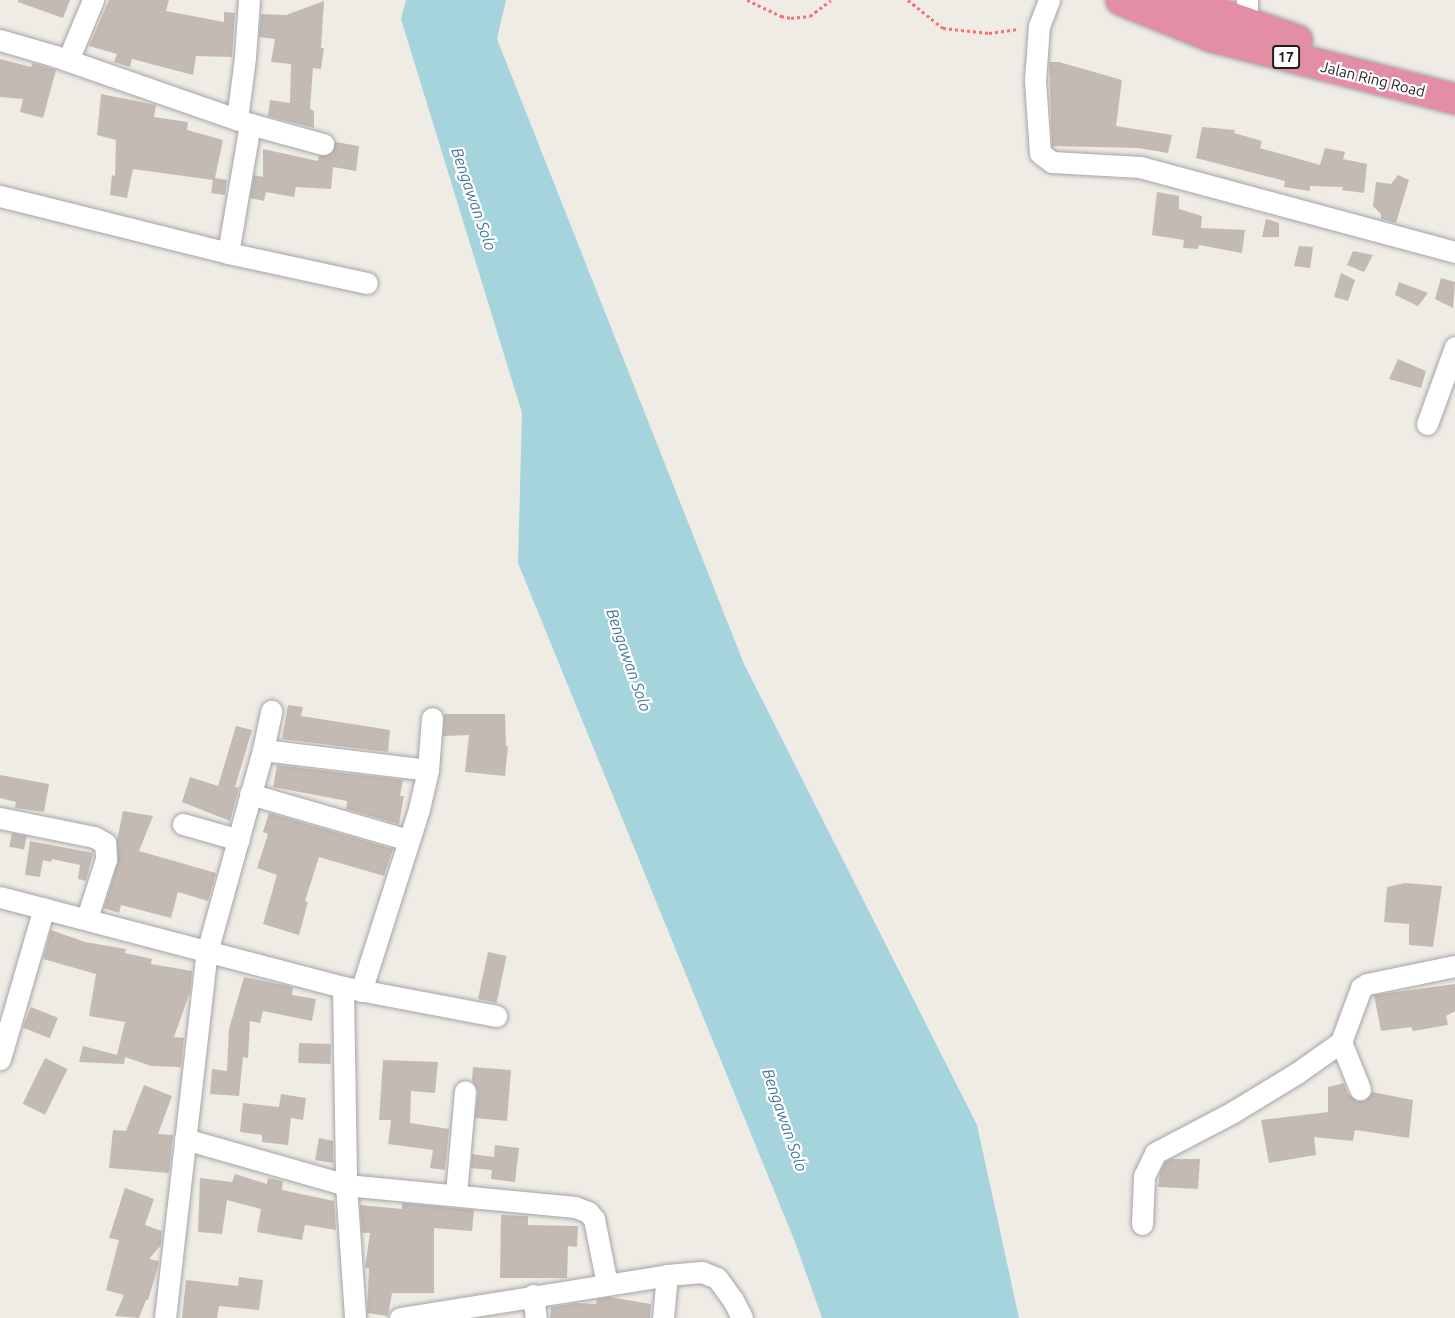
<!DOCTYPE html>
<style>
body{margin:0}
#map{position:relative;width:1455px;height:1318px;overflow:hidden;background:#efebe5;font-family:Ubuntu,sans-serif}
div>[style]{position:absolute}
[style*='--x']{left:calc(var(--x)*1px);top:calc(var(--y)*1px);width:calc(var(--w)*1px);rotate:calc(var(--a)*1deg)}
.water>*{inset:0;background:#a6d4dc}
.building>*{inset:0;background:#c4bab4;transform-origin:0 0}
.path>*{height:3px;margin-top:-1.5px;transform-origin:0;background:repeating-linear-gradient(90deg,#f6716f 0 3px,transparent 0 6px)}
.roads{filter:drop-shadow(0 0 2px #a5a5a5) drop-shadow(0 0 2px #a5a5a5)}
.minor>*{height:21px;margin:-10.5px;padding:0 10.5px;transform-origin:10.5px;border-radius:10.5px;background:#fff}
.highway>*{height:30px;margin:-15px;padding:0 15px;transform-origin:15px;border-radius:15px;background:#e48ea6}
span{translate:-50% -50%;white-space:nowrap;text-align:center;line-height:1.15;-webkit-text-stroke:4.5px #fff;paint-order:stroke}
.shield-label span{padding:2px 4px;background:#fff;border:2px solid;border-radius:4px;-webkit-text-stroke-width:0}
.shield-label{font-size:14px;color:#1e1e1e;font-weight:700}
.street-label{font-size:15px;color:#1e1e1e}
.water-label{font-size:16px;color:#47799c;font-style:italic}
</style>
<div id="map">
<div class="water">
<div style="clip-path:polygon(406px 0,506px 0,497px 39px,744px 664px,977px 1125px,1019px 1318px,822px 1318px,795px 1242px,518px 563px,522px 413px,401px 19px)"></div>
</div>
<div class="building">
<div style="clip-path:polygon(18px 0,70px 0,63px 18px,18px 2px)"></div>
<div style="clip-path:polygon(109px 0,169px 0,166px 11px,224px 22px,224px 12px,235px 13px,232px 57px,196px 56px,193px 75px,132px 59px,130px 67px,114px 62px,117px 54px,89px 46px)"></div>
<div style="clip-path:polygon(324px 1px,321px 48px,324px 48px,321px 69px,313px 68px,310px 109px,314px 111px,314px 128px,268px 116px,270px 100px,290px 103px,291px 64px,271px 62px,275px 39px,259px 37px,261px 14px,286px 15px)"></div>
<div style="clip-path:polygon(0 59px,31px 67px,33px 63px,56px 70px,43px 118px,20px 112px,23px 99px,0 97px)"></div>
<div style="clip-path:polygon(1049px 62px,1059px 62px,1122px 80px,1116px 126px,1172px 135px,1168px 153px,1138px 148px,1052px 146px)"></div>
<div style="clip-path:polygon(101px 94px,156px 105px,154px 117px,188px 122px,187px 130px,223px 140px,215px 178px,227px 180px,225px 195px,211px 193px,213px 180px,133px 169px,127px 198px,110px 195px,112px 175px,115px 176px,116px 140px,97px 135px)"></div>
<div style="clip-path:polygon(1202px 127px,1235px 130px,1234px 133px,1262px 141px,1260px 148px,1320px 165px,1325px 148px,1345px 152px,1343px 159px,1367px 164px,1364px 193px,1342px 190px,1343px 187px,1310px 186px,1310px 191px,1284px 187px,1285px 181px,1196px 158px)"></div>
<div style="clip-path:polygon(335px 142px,359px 146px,356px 171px,333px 167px,331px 189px,296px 187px,294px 197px,266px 192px,264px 201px,250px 198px,254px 175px,263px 177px,263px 149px,318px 161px,319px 156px,332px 153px)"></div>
<div style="clip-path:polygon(1398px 175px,1409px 180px,1396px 223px,1381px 219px,1381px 214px,1373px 206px,1376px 182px,1391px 184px)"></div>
<div style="clip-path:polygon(1157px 192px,1179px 196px,1179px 209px,1202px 216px,1201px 228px,1245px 230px,1242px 253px,1199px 245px,1198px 249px,1183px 248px,1184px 240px,1152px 235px)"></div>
<div style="clip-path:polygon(1266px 219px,1279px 223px,1279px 237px,1262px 237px)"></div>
<div style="clip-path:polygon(1299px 246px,1313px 247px,1310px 268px,1294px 266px)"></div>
<div style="clip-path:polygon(1353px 251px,1373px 255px,1364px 272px,1347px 265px)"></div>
<div style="clip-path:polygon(1341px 273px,1355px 280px,1348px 301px,1334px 297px)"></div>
<div style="clip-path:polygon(1441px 278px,1455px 282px,1453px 308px,1435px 299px)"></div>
<div style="clip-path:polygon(1399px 282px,1428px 293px,1418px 306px,1395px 295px)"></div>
<div style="clip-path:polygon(1398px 359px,1426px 371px,1421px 388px,1389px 379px)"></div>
<div style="clip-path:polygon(288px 705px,303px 707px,301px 716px,390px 730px,388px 752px,282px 739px)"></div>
<div style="clip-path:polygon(444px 714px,505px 714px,506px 746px,508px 746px,505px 776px,465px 772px,469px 735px,443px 736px)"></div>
<div style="clip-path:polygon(236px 726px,252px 730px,235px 787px,239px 788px,230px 821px,182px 802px,190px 777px,218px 786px)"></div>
<div style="clip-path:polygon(277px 765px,403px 780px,400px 796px,404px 796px,399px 824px,346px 809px,347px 801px,273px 787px)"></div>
<div style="clip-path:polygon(0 775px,49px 784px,44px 812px,15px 808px,16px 802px,0 798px)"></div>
<div style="clip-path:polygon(123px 811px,153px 816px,139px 851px,216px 873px,208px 901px,178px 892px,171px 918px,121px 905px,119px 913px,104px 908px,118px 862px,117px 840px)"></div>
<div style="clip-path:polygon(269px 813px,393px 849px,384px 876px,319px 857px,305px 901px,308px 902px,299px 935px,263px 924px,277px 875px,257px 868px,268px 834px,263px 832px)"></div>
<div style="left:12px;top:833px;width:15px;height:14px;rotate:11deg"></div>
<div style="clip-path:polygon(30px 841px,93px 853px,86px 881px,78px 879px,80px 865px,52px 859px,51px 862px,43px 860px,40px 877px,25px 875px)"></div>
<div style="clip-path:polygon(1405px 883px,1442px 886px,1433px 947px,1409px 945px,1409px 924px,1384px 922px,1387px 887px)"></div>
<div style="clip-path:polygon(51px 930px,85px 942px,126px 949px,125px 953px,152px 959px,151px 964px,192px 971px,190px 992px,174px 1037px,184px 1038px,181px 1067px,151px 1066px,125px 1057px,124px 1064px,79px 1062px,83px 1046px,117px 1055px,125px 1022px,89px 1016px,96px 974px,43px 959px)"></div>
<div style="left:488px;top:952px;width:19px;height:48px;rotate:12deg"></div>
<div style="clip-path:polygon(244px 977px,293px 987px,292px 995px,316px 999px,312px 1021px,263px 1011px,260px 1023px,250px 1021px,248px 1058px,243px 1057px,239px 1096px,210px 1094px,212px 1069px,227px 1071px,229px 1029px)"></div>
<div style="clip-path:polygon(1455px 984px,1455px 1011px,1446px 1016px,1448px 1025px,1413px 1031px,1411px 1027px,1381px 1031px,1374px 995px)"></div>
<div style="left:31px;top:1007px;width:29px;height:22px;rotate:22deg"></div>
<div style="left:299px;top:1043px;width:32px;height:20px;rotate:2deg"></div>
<div style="left:45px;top:1058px;width:25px;height:51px;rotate:26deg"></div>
<div style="clip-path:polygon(383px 1060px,438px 1062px,435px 1093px,411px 1091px,410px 1123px,449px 1129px,445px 1170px,430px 1168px,433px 1150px,388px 1144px,391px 1120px,379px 1120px)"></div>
<div style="clip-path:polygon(473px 1067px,511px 1070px,507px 1121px,475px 1118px,478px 1092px,472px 1080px)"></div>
<div style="clip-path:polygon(1344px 1083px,1348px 1094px,1358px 1101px,1365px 1101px,1372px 1092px,1413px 1100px,1409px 1138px,1355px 1130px,1353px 1141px,1314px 1137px,1316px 1155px,1269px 1163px,1261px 1120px,1328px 1112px,1328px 1087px)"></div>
<div style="clip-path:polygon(144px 1085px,172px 1096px,158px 1134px,173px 1135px,169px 1173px,109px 1168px,113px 1130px,126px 1131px)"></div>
<div style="clip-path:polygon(281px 1094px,306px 1098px,303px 1120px,291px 1118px,288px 1145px,262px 1142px,262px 1135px,240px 1132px,243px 1103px,279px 1107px)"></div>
<div style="clip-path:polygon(319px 1138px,333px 1141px,333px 1163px,315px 1160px)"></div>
<div style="clip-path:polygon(495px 1145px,519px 1148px,515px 1182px,491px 1179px,492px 1170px,471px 1168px,472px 1154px,494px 1157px)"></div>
<div style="clip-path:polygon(1171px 1159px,1200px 1159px,1198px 1189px,1158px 1187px,1160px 1172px,1165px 1162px)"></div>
<div style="clip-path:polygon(235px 1174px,267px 1184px,268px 1178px,283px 1181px,282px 1190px,334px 1201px,336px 1230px,305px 1225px,302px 1240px,257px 1232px,261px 1209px,227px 1200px,222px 1234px,198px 1232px,200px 1178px,232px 1182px)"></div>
<div style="clip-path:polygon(125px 1188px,154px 1199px,145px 1225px,162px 1231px,161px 1245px,149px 1259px,159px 1261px,158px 1267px,148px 1300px,146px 1300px,139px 1318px,115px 1316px,124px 1295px,106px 1290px,119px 1240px,109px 1238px)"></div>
<div style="clip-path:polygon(402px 1203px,474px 1210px,472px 1231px,434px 1228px,434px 1293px,392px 1293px,388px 1316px,367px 1313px,369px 1268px,365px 1268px,370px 1233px,362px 1233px,360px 1205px,402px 1209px)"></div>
<div style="clip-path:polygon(501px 1215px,528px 1216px,528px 1225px,578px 1226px,577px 1247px,568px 1246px,567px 1278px,500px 1278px)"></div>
<div style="clip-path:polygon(239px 1277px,263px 1280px,259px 1310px,219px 1306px,217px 1318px,182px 1318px,186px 1280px,238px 1286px)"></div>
<div style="clip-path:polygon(609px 1297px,651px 1304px,650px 1318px,550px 1318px,551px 1307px,576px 1303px,596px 1304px,597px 1299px)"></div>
</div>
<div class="path">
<div style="--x:747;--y:0;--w:38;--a:25"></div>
<div style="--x:781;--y:16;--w:10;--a:11"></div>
<div style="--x:791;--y:18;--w:19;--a:-6"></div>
<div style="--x:810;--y:16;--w:26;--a:-37"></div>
<div style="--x:908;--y:0;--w:45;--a:38.7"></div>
<div style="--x:943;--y:28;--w:46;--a:6.2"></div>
<div style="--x:989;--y:33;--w:30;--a:-8"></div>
</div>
<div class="roads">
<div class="minor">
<div style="--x:1049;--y:0;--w:28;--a:111"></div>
<div style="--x:1039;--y:26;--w:54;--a:94.2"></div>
<div style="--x:1035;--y:80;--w:73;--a:86.1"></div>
<div style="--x:1040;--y:153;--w:15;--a:37"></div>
<div style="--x:1052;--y:162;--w:88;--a:3.3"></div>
<div style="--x:1140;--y:167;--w:326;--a:15.1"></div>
<div style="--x:1247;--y:24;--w:24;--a:-90"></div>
<div style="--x:0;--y:40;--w:57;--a:16.2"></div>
<div style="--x:55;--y:56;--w:207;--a:19.2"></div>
<div style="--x:250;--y:124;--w:76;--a:15.3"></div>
<div style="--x:68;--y:60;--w:65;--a:-67.4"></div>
<div style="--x:237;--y:119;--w:63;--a:-82.6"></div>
<div style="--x:245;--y:57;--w:57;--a:-86"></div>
<div style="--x:0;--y:196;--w:235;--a:14"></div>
<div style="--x:228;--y:253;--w:142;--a:12.2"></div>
<div style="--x:228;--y:253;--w:131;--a:-80.3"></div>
<div style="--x:1427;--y:424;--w:82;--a:-70"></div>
<div style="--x:263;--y:750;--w:166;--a:6.9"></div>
<div style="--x:250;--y:794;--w:165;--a:16.2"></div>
<div style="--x:0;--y:818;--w:96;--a:11.4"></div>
<div style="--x:94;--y:837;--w:13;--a:29"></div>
<div style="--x:105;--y:843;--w:16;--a:86"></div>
<div style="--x:106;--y:859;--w:62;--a:107.9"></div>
<div style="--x:183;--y:824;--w:58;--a:15.9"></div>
<div style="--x:0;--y:897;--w:355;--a:14.7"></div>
<div style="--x:343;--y:987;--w:156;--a:10.7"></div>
<div style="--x:343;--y:987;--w:198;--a:89.1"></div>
<div style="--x:346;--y:1185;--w:133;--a:86.1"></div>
<div style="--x:361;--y:991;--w:191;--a:-72.3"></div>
<div style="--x:419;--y:809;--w:40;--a:-77"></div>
<div style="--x:428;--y:770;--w:52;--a:-85.6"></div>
<div style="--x:1341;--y:1042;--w:51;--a:68"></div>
<div style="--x:0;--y:1059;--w:157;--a:-73.8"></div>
<div style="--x:185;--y:1139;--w:167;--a:15.9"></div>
<div style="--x:346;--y:1185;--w:230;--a:5.5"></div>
<div style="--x:575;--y:1207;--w:14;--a:21"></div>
<div style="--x:588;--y:1212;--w:9;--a:49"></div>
<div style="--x:594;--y:1219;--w:66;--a:78.7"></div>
<div style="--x:456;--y:1194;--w:103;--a:-85"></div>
<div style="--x:1142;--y:1224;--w:48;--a:-87.6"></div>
<div style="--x:1144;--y:1176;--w:25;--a:-64"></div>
<div style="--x:1155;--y:1153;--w:88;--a:-27.7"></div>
<div style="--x:1233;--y:1112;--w:75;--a:-31.4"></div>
<div style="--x:1297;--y:1073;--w:54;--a:-35.2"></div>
<div style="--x:1341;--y:1042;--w:58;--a:-69.7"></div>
<div style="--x:1361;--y:988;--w:7;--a:-34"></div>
<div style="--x:1367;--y:984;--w:90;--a:-11.6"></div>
<div style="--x:533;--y:1295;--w:23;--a:83"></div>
<div style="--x:165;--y:1318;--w:368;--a:-83.5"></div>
<div style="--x:207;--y:952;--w:210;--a:-74.5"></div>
<div style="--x:263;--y:750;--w:40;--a:-78"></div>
<div style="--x:400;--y:1318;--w:270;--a:-9.1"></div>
<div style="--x:667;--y:1275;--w:35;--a:-5"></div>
<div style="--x:702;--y:1272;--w:16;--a:22"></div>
<div style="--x:717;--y:1278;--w:27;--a:54"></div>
<div style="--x:733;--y:1300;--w:20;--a:63"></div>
<div style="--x:663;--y:1318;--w:43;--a:-84.7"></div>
</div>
<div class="highway">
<div style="--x:1121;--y:0;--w:98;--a:22.1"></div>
<div style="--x:1212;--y:37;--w:251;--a:14.3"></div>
<div style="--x:1180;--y:0;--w:124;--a:18.9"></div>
</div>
</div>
<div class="shield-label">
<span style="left:1286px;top:57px">17</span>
</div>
<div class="street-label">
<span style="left:1373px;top:79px;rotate:14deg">Jalan Ring Road</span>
</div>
<div class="water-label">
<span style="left:474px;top:199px;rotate:71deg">Bengawan Solo</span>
<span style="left:629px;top:660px;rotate:71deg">Bengawan Solo</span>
<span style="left:785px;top:1120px;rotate:71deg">Bengawan Solo</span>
</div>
</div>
